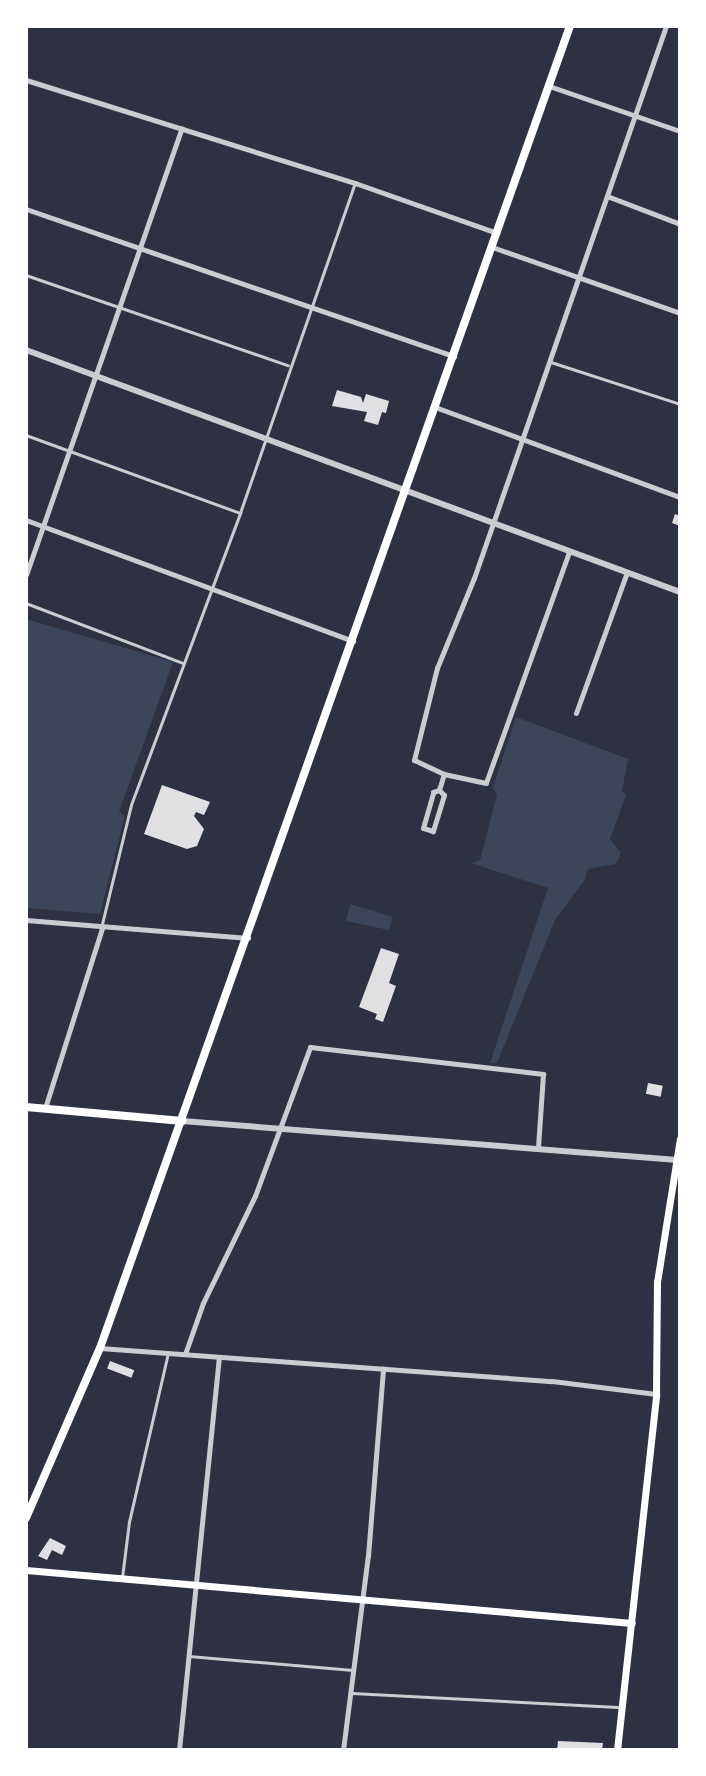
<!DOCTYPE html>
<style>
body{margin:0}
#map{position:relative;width:706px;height:1776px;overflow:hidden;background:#2d3142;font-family:"Space Grotesk",sans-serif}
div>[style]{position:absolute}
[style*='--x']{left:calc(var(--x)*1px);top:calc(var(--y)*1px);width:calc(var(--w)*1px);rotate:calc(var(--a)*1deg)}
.green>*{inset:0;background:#3c4559}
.building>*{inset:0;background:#e0e0e3;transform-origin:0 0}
.service>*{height:2.5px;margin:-1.25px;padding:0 1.25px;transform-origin:1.25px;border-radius:1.25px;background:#caccd0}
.minor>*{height:5px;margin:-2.5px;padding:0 2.5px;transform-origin:2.5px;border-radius:2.5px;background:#caccd0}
.tertiary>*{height:6px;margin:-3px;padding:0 3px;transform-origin:3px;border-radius:3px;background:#caccd0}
.secondary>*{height:7px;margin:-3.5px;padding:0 3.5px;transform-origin:3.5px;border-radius:3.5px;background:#fff}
.primary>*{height:8px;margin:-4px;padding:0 4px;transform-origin:4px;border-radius:4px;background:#fff}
span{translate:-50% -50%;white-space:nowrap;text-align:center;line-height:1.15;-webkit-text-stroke:6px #fff;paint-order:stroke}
.frame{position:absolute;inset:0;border:28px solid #fff;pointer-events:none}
</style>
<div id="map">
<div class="green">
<div style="clip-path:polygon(26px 619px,173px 662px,119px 812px,125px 816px,100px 914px,26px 908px)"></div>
<div style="clip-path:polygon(516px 717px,628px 759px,622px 791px,626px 795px,610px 839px,621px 853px,616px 864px,588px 869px,584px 881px,555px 920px,497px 1063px,490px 1063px,548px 888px,471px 863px,480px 860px,497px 795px,493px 787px)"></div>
<div style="clip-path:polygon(350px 904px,393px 917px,389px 930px,346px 921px)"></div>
</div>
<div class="building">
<div style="clip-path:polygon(337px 390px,361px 397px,363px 403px,366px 394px,389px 401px,386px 413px,382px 412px,378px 425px,364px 421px,367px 412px,332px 406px)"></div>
<div style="clip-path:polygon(675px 514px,680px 516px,680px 526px,672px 523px)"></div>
<div style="clip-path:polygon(162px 785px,210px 802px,204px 815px,196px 812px,194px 816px,204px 829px,197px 846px,187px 849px,144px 834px)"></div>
<div style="clip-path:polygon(381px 948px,399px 954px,389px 983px,396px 986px,383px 1022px,375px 1019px,377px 1014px,359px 1007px)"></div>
<div style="left:648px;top:1083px;width:15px;height:11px;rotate:11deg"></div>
<div style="left:110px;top:1361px;width:26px;height:8px;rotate:21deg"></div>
<div style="clip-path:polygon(50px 1538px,66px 1546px,62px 1555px,52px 1550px,47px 1560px,38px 1556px)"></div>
<div style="clip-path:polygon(558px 1741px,603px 1743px,602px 1750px,557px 1750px)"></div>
</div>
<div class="service">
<div style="--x:26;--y:275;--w:277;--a:19"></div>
<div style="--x:551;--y:362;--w:136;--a:18"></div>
<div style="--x:26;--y:435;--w:228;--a:20"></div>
<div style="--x:26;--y:603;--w:168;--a:20.9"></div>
<div style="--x:102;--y:924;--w:122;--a:-76.3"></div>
<div style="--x:131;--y:805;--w:312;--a:-69.5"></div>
<div style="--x:240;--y:513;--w:349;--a:-70.8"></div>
<div style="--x:122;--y:1578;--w:56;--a:-82.9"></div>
<div style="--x:129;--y:1522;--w:173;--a:-77"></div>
<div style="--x:189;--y:1656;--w:164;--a:4.9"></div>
<div style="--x:352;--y:1693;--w:270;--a:3"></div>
</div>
<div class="minor">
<div style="--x:26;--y:80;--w:345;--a:17.4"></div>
<div style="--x:355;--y:183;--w:151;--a:19.4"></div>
<div style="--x:549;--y:86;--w:139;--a:19"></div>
<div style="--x:607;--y:196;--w:78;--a:21"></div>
<div style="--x:26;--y:209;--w:453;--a:19"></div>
<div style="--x:492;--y:247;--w:199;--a:19.3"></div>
<div style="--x:435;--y:407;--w:261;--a:20.2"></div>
<div style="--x:26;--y:520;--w:349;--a:20.3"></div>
<div style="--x:569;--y:552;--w:245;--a:109.8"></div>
<div style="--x:486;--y:783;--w:43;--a:-167.9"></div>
<div style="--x:444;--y:774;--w:33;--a:-155"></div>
<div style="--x:414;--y:760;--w:95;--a:-76"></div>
<div style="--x:437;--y:668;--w:97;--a:-67.7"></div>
<div style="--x:474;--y:578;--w:584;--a:-70.82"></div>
<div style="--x:26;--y:575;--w:473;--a:-70.8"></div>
<div style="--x:576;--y:713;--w:150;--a:-70.1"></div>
<div style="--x:439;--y:790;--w:7;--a:45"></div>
<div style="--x:444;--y:795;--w:38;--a:107"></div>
<div style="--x:433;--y:831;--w:10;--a:-163"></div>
<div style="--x:423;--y:828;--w:37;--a:-74"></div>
<div style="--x:433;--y:792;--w:6;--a:-18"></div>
<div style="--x:439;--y:790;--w:17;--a:-73"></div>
<div style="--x:26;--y:920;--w:223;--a:4.6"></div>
<div style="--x:45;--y:1108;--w:189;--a:-72.4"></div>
<div style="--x:100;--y:1348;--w:453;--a:4.2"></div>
<div style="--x:552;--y:1381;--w:105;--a:7.1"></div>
<div style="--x:185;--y:1354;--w:54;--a:-70.6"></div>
<div style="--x:203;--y:1303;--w:119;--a:-64.1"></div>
<div style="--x:255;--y:1196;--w:159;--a:-69.7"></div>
<div style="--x:310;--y:1047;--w:235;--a:6.6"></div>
<div style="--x:543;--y:1074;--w:74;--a:93.9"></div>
<div style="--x:179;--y:1750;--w:395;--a:-84.2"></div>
<div style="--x:343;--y:1750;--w:196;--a:-82.7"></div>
<div style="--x:368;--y:1556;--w:188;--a:-85.4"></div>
</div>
<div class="tertiary">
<div style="--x:26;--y:350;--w:697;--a:20.31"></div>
<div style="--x:182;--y:1121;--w:497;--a:4.5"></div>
</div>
<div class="secondary">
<div style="--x:26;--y:1570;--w:608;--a:5"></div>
<div style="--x:617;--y:1750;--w:358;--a:-83.7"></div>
<div style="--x:656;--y:1394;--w:112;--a:-89.5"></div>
<div style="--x:657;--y:1282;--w:145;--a:-80.9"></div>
</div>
<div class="primary">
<div style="--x:26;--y:1107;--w:157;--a:5.1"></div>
<div style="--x:26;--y:1518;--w:185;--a:-66.5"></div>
<div style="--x:100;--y:1348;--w:1403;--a:-70.43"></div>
</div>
<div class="frame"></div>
</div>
